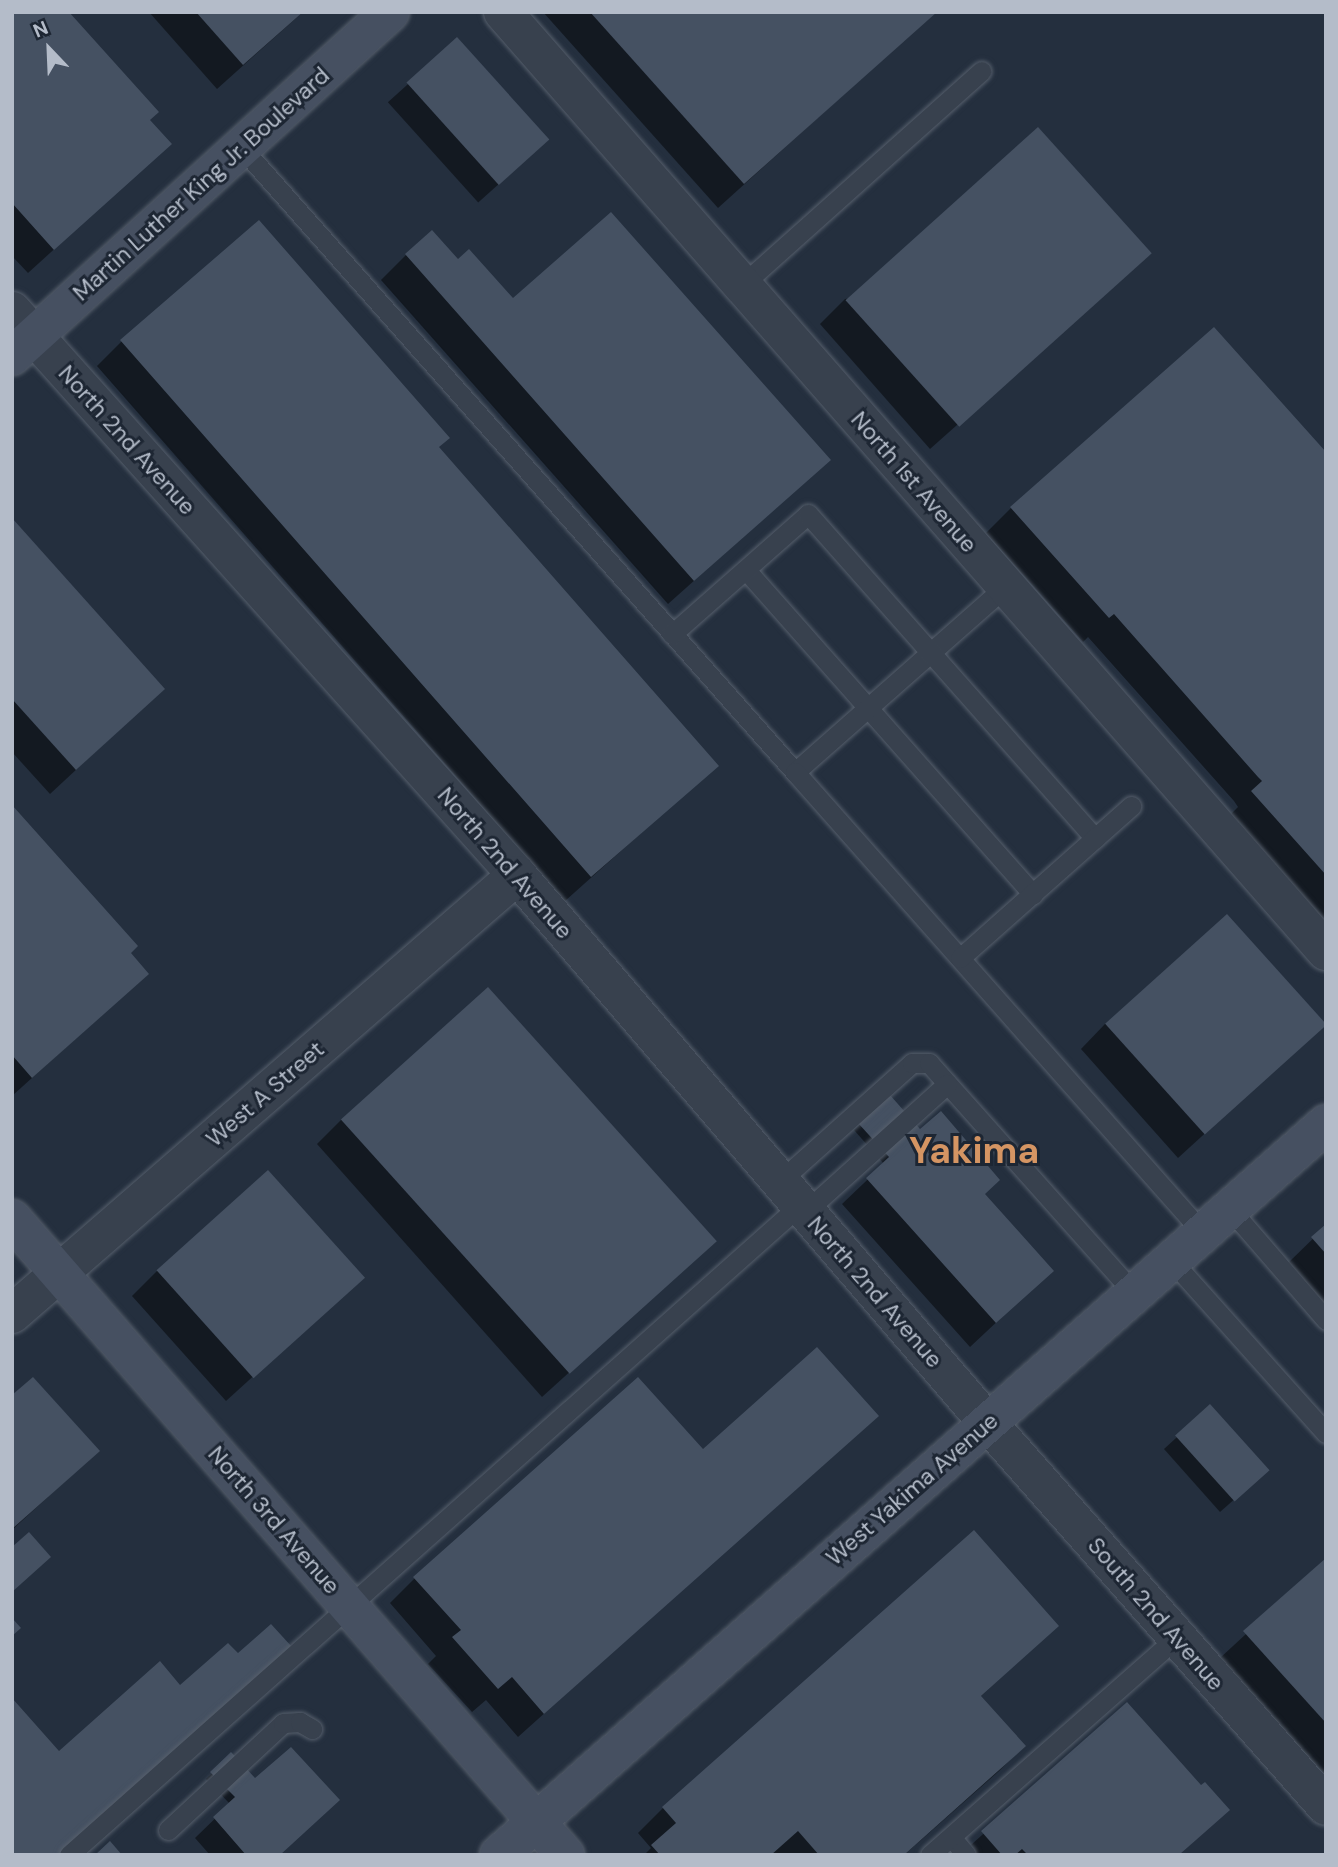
<!DOCTYPE html>
<style>
body{margin:0}
#map{position:relative;width:1338px;height:1867px;overflow:hidden;background:#242f3e;font-family:"DM Sans",sans-serif}
div>[style]{position:absolute}
[style*='--x']{left:calc(var(--x)*1px);top:calc(var(--y)*1px);width:calc(var(--w)*1px);rotate:calc(var(--a)*1deg)}
.shadow>*{inset:0;background:#0007;transform-origin:0 0}
.building>*{inset:0;background:#455162;transform-origin:0 0}
.roads{filter:drop-shadow(0 0 2px #565f6c) drop-shadow(0 0 2px #565f6c)}
.lane>*{height:19px;margin:-9.5px;padding:0 9.5px;transform-origin:9.5px;border-radius:9.5px;background:#38414e}
.street>*{height:38px;margin:-19px;padding:0 19px;transform-origin:19px;border-radius:19px;background:#38414e}
.secondary>*{height:38px;margin:-19px;padding:0 19px;transform-origin:19px;border-radius:19px;background:#465061}
span{translate:-50% -50%;white-space:nowrap;text-align:center;line-height:1.15;-webkit-text-stroke:6px #1d2633;paint-order:stroke}
.street-label{font-size:23px;color:#b4bcc9}
.town-label{font-size:37px;color:#d59563;font-weight:700}
.frame{position:absolute;inset:0;border:14px solid #b4bcc9;pointer-events:none}
.north{position:absolute;left:14px;top:14px;width:70px;height:70px;-webkit-text-stroke:5px #1d2633;paint-order:stroke;rotate:337deg;font-size:19px;font-weight:700;line-height:28px;text-align:center;color:#b4bcc9}
.north::after{content:'';display:block;margin:auto;width:24px;height:32px;background:#b4bcc9;clip-path:polygon(50% 0,100% 100%,50% 72%,0 100%)}
</style>
<div id="map">
<div class="shadow">
<div style="clip-path:polygon(12px 12px,148px 120px,170px 144px,28px 273px,12px 256px)"></div>
<div style="clip-path:polygon(149px 12px,303px 12px,217px 89px)"></div>
<div style="clip-path:polygon(543px 12px,935px 12px,718px 208px)"></div>
<div style="left:457px;top:40px;width:135px;height:93px;rotate:48deg"></div>
<div style="clip-path:polygon(1149px 254px,930px 449px,820px 324px,845px 299px)"></div>
<div style="clip-path:polygon(406px 255px,512px 301px,829px 460px,668px 604px,381px 280px)"></div>
<div style="clip-path:polygon(122px 341px,437px 448px,716px 766px,565px 901px,97px 366px)"></div>
<div style="clip-path:polygon(1326px 456px,1326px 927px,1228px 817px,1238px 807px,1234px 801px,1088px 637px,1083px 642px,986px 533px,1011px 508px)"></div>
<div style="clip-path:polygon(12px 520px,163px 689px,50px 794px,12px 752px)"></div>
<div style="clip-path:polygon(12px 808px,147px 974px,12px 1096px)"></div>
<div style="clip-path:polygon(1105px 1024px,1324px 1025px,1178px 1158px,1081px 1049px)"></div>
<div style="clip-path:polygon(889px 1098px,1052px 1270px,970px 1347px,842px 1204px,884px 1164px,854px 1130px)"></div>
<div style="clip-path:polygon(342px 1119px,713px 1242px,542px 1397px,317px 1144px)"></div>
<div style="clip-path:polygon(1326px 1226px,1326px 1307px,1287px 1264px)"></div>
<div style="clip-path:polygon(157px 1271px,362px 1278px,226px 1401px,132px 1296px)"></div>
<div style="clip-path:polygon(12px 1397px,98px 1451px,12px 1530px)"></div>
<div style="clip-path:polygon(1210px 1407px,1254px 1482px,1220px 1512px,1164px 1449px)"></div>
<div style="clip-path:polygon(876px 1416px,518px 1737px,486px 1700px,472px 1712px,428px 1664px,436px 1656px,390px 1603px,415px 1578px,702px 1451px)"></div>
<div style="clip-path:polygon(973px 1532px,1057px 1626px,980px 1697px,1024px 1746px,999px 1771px,904px 1855px,644px 1855px,651px 1848px,638px 1833px,663px 1808px)"></div>
<div style="clip-path:polygon(1326px 1560px,1326px 1776px,1220px 1658px)"></div>
<div style="clip-path:polygon(1126px 1704px,1202px 1834px,1179px 1855px,960px 1855px)"></div>
<div style="clip-path:polygon(231px 1755px,280px 1855px,210px 1855px,195px 1838px,230px 1804px,206px 1779px)"></div>
</div>
<div class="building">
<div style="clip-path:polygon(12px 12px,69px 12px,159px 112px,150px 120px,172px 144px,54px 250px,12px 203px)"></div>
<div style="clip-path:polygon(196px 12px,303px 12px,243px 65px)"></div>
<div style="clip-path:polygon(590px 12px,937px 12px,744px 184px)"></div>
<div style="left:457px;top:37px;width:138px;height:68px;rotate:48deg"></div>
<div style="left:1038px;top:127px;width:170px;height:259px;rotate:48deg"></div>
<div style="clip-path:polygon(611px 212px,831px 460px,694px 581px,405px 254px,432px 230px,458px 259px,469px 249px,513px 298px)"></div>
<div style="clip-path:polygon(259px 220px,450px 438px,439px 447px,719px 766px,591px 877px,120px 340px)"></div>
<div style="clip-path:polygon(1214px 327px,1326px 452px,1326px 875px,1251px 791px,1262px 781px,1258px 777px,1114px 614px,1109px 618px,1010px 507px)"></div>
<div style="clip-path:polygon(12px 518px,165px 689px,76px 770px,12px 699px)"></div>
<div style="clip-path:polygon(12px 805px,138px 946px,131px 953px,149px 974px,32px 1078px,12px 1055px)"></div>
<div style="left:1227px;top:914px;width:149px;height:164px;rotate:48deg"></div>
<div style="left:488px;top:987px;width:342px;height:198px;rotate:48deg"></div>
<div style="clip-path:polygon(890px 1095px,920px 1129px,941px 1111px,1000px 1180px,985px 1194px,1054px 1271px,996px 1323px,866px 1178px,889px 1157px,858px 1123px)"></div>
<div style="left:268px;top:1170px;width:145px;height:150px;rotate:48deg"></div>
<div style="clip-path:polygon(1326px 1224px,1326px 1254px,1311px 1237px)"></div>
<div style="clip-path:polygon(817px 1347px,879px 1416px,544px 1714px,512px 1677px,498px 1689px,452px 1637px,461px 1630px,413px 1577px,638px 1377px,703px 1449px)"></div>
<div style="clip-path:polygon(33px 1377px,100px 1451px,12px 1529px,12px 1395px)"></div>
<div style="left:1210px;top:1404px;width:89px;height:47px;rotate:48deg"></div>
<div style="clip-path:polygon(974px 1530px,1059px 1626px,981px 1696px,1026px 1746px,904px 1855px,819px 1855px,798px 1831px,771px 1855px,660px 1855px,651px 1845px,676px 1823px,662px 1807px)"></div>
<div style="clip-path:polygon(29px 1532px,51px 1557px,12px 1592px,12px 1547px)"></div>
<div style="clip-path:polygon(1326px 1558px,1326px 1723px,1243px 1631px)"></div>
<div style="clip-path:polygon(12px 1618px,21px 1628px,12px 1636px)"></div>
<div style="clip-path:polygon(271px 1624px,292px 1647px,58px 1855px,12px 1855px,12px 1698px,59px 1751px,160px 1661px,180px 1685px,228px 1643px,238px 1653px)"></div>
<div style="clip-path:polygon(1127px 1702px,1201px 1785px,1205px 1782px,1230px 1810px,1179px 1855px,1028px 1855px,1022px 1849px,1015px 1855px,1002px 1855px,981px 1831px)"></div>
<div style="clip-path:polygon(291px 1747px,340px 1800px,280px 1855px,246px 1855px,213px 1817px,235px 1797px,210px 1772px,231px 1752px,255px 1778px)"></div>
<div style="clip-path:polygon(110px 1841px,122px 1855px,95px 1855px)"></div>
</div>
<div class="roads">
<div class="lane">
<div style="--x:242;--y:148;--w:834;--a:48.45"></div>
<div style="--x:742;--y:285;--w:321;--a:-41.8"></div>
<div style="--x:746;--y:570;--w:433;--a:48.5"></div>
<div style="--x:1006;--y:586;--w:281;--a:138.6"></div>
<div style="--x:795;--y:772;--w:616;--a:48.49"></div>
<div style="--x:672;--y:634;--w:181;--a:-41.4"></div>
<div style="--x:808;--y:514;--w:433;--a:48.5"></div>
<div style="--x:960;--y:958;--w:229;--a:-41.6"></div>
<div style="--x:780;--y:1181;--w:177;--a:-41.8"></div>
<div style="--x:912;--y:1063;--w:17;--a:0"></div>
<div style="--x:929;--y:1063;--w:308;--a:48.3"></div>
<div style="--x:1230;--y:1209;--w:147;--a:49.1"></div>
<div style="--x:806;--y:1211;--w:190;--a:-42"></div>
<div style="--x:1172;--y:1261;--w:231;--a:48.2"></div>
<div style="--x:168;--y:1830;--w:157;--a:-42.9"></div>
<div style="--x:283;--y:1723;--w:17;--a:-3"></div>
<div style="--x:300;--y:1722;--w:14;--a:30"></div>
<div style="--x:951;--y:1837;--w:23;--a:50"></div>
<div style="--x:69;--y:1855;--w:978;--a:-41.64"></div>
<div style="--x:930;--y:1855;--w:329;--a:-41.4"></div>
</div>
<div class="street">
<div style="--x:503;--y:12;--w:1249;--a:48.77"></div>
<div style="--x:12;--y:311;--w:757;--a:48.16"></div>
<div style="--x:517;--y:875;--w:721;--a:49.33"></div>
<div style="--x:987;--y:1422;--w:512;--a:48.56"></div>
<div style="--x:12;--y:1314;--w:669;--a:-41"></div>
</div>
<div class="secondary">
<div style="--x:12;--y:356;--w:511;--a:-42.3"></div>
<div style="--x:12;--y:1219;--w:843;--a:48.99"></div>
<div style="--x:499;--y:1855;--w:1104;--a:-41.47"></div>
</div>
</div>
<div class="street-label">
<span style="left:201px;top:184px;rotate:-42deg">Martin Luther King Jr. Boulevard</span>
<span style="left:127px;top:440px;rotate:48deg">North 2nd Avenue</span>
<span style="left:914px;top:482px;rotate:49deg">North 1st Avenue</span>
<span style="left:505px;top:863px;rotate:49deg">North 2nd Avenue</span>
<span style="left:265px;top:1094px;rotate:-41deg">West A Street</span>
<span style="left:875px;top:1292px;rotate:49deg">North 2nd Avenue</span>
<span style="left:912px;top:1489px;rotate:-41deg">West Yakima Avenue</span>
<span style="left:274px;top:1520px;rotate:49deg">North 3rd Avenue</span>
<span style="left:1156px;top:1614px;rotate:49deg">South 2nd Avenue</span>
</div>
<div class="town-label">
<span style="left:974px;top:1150px">Yakima</span>
</div>
<div class="frame"></div>
<div class="north">N</div>
</div>
